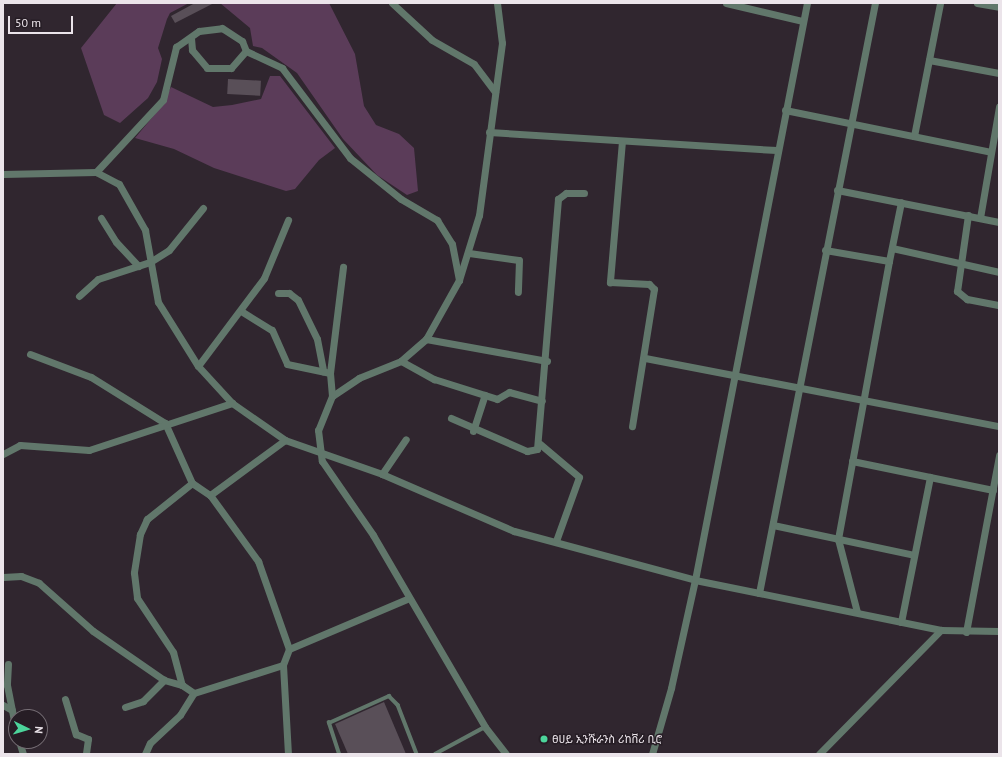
<!DOCTYPE html>
<meta charset="utf-8">
<style>
body{margin:0}
#map{position:relative;width:1002px;height:757px;overflow:hidden;background:#30262f;font-family:"PT Sans","Noto Sans Ethiopic",sans-serif}
div>[style]{position:absolute}
[style*='--x']{left:calc(var(--x)*1px);top:calc(var(--y)*1px);width:calc(var(--w)*1px);rotate:calc(var(--a)*1deg)}
.green>*{inset:0;background:#5b3c59}
.building>*{inset:0;background:#594f58;transform-origin:0 0}
.lane>*{height:3.5px;margin:-1.75px;padding:0 1.75px;transform-origin:1.75px;border-radius:1.75px;background:#61776b}
.street>*{height:7px;margin:-3.5px;padding:0 3.5px;transform-origin:3.5px;border-radius:3.5px;background:#61776b}
.dots>*{width:11px;height:11px;translate:-50% -50%;box-sizing:border-box;border:2px solid #261d25;border-radius:50%}
span{translate:-50% -50%;white-space:nowrap;text-align:center;line-height:1.15;-webkit-text-stroke:3px #261d25;paint-order:stroke}
.poi-label{font-size:11px;color:#ebe4ea}
.left{translate:0 -50%;text-align:left}
.frame{position:absolute;inset:0;border:4px solid #ebe4ea;pointer-events:none}
.north{position:absolute;left:8px;top:709px;width:40px;height:40px;box-sizing:border-box;background:#261d25;border:1px solid #756d74;border-radius:50%;rotate:95deg;font-size:11px;font-weight:700;line-height:16px;text-align:center;color:#ebe4ea}
.north::after{content:'';display:block;margin:auto;width:14px;height:18px;background:#4cd49b;clip-path:polygon(50% 0,100% 100%,50% 72%,0 100%)}
.scale{position:absolute;left:8px;top:16px;width:65px;height:18px;box-sizing:border-box;border:2px solid #ebe4ea;border-top:0;padding-left:5px;font-size:12px;line-height:14px;white-space:nowrap;color:#ebe4ea;-webkit-text-stroke:3px #261d25;paint-order:stroke}
</style>
<div id="map">
<div class="green">
<div style="clip-path:polygon(117px 3px,189px 3px,170px 13px,167px 19px,158px 48px,162px 59px,157px 82px,148px 98px,120px 123px,104px 115px,81px 48px)"></div>
<div style="clip-path:polygon(220px 3px,329px 3px,355px 54px,364px 106px,376px 125px,399px 134px,414px 148px,418px 191px,407px 195px,377px 175px,343px 139px,297px 73px,262px 48px,253px 46px,250px 28px)"></div>
<div style="clip-path:polygon(270px 76px,280px 76px,335px 148px,319px 160px,295px 189px,286px 191px,214px 168px,174px 149px,135px 138px,161px 107px,171px 87px,213px 107px,232px 105px,261px 99px)"></div>
</div>
<div class="building">
<div style="clip-path:polygon(195px 3px,214px 3px,175px 23px,171px 16px)"></div>
<div style="left:228px;top:79px;width:33px;height:15px;rotate:3deg"></div>
<div style="clip-path:polygon(384px 702px,406px 754px,348px 754px,335px 724px)"></div>
</div>
<div class="lane">
<div style="--x:339;--y:754;--w:33;--a:-108"></div>
<div style="--x:329;--y:723;--w:66;--a:-24.2"></div>
<div style="--x:389;--y:696;--w:13;--a:45"></div>
<div style="--x:398;--y:705;--w:53;--a:68.8"></div>
<div style="--x:435;--y:754;--w:57;--a:-28.4"></div>
</div>
<div class="street">
<div style="--x:392;--y:3;--w:54;--a:42.8"></div>
<div style="--x:432;--y:40;--w:48;--a:29.7"></div>
<div style="--x:474;--y:64;--w:35;--a:53"></div>
<div style="--x:497;--y:3;--w:40;--a:82.9"></div>
<div style="--x:502;--y:43;--w:174;--a:97.6"></div>
<div style="--x:479;--y:215;--w:68;--a:107.1"></div>
<div style="--x:459;--y:280;--w:68;--a:119.2"></div>
<div style="--x:426;--y:339;--w:33;--a:139"></div>
<div style="--x:401;--y:361;--w:45;--a:158"></div>
<div style="--x:359;--y:378;--w:32;--a:146"></div>
<div style="--x:332;--y:396;--w:37;--a:112"></div>
<div style="--x:318;--y:430;--w:31;--a:83"></div>
<div style="--x:322;--y:461;--w:90;--a:55.4"></div>
<div style="--x:373;--y:535;--w:222;--a:59.7"></div>
<div style="--x:485;--y:727;--w:34;--a:52"></div>
<div style="--x:726;--y:3;--w:79;--a:13.2"></div>
<div style="--x:977;--y:3;--w:22;--a:10"></div>
<div style="--x:191;--y:38;--w:12;--a:85"></div>
<div style="--x:192;--y:50;--w:23;--a:50"></div>
<div style="--x:207;--y:68;--w:24;--a:0"></div>
<div style="--x:231;--y:68;--w:23;--a:-49"></div>
<div style="--x:246;--y:51;--w:40;--a:25"></div>
<div style="--x:282;--y:68;--w:113;--a:52.9"></div>
<div style="--x:350;--y:158;--w:65;--a:38.8"></div>
<div style="--x:401;--y:199;--w:42;--a:30.3"></div>
<div style="--x:437;--y:220;--w:28;--a:58"></div>
<div style="--x:452;--y:244;--w:37;--a:79"></div>
<div style="--x:929;--y:60;--w:71;--a:10.5"></div>
<div style="--x:785;--y:110;--w:210;--a:11.5"></div>
<div style="--x:489;--y:132;--w:288;--a:3.6"></div>
<div style="--x:914;--y:136;--w:136;--a:-78.9"></div>
<div style="--x:622;--y:141;--w:142;--a:94.9"></div>
<div style="--x:610;--y:282;--w:39;--a:3"></div>
<div style="--x:649;--y:284;--w:7;--a:45"></div>
<div style="--x:654;--y:289;--w:139;--a:99.1"></div>
<div style="--x:96;--y:172;--w:98;--a:-47.1"></div>
<div style="--x:163;--y:100;--w:55;--a:-76.2"></div>
<div style="--x:176;--y:47;--w:28;--a:-35"></div>
<div style="--x:199;--y:31;--w:23;--a:-7"></div>
<div style="--x:222;--y:28;--w:24;--a:33"></div>
<div style="--x:242;--y:41;--w:11;--a:68"></div>
<div style="--x:3;--y:174;--w:93;--a:-1.2"></div>
<div style="--x:96;--y:172;--w:26;--a:28"></div>
<div style="--x:119;--y:184;--w:53;--a:60.5"></div>
<div style="--x:145;--y:230;--w:73;--a:79.8"></div>
<div style="--x:158;--y:302;--w:75;--a:58"></div>
<div style="--x:198;--y:366;--w:50;--a:47.4"></div>
<div style="--x:232;--y:403;--w:65;--a:34.9"></div>
<div style="--x:285;--y:440;--w:103;--a:19.3"></div>
<div style="--x:382;--y:474;--w:144;--a:23.4"></div>
<div style="--x:514;--y:531;--w:188;--a:15.1"></div>
<div style="--x:695;--y:580;--w:251;--a:11.5"></div>
<div style="--x:941;--y:630;--w:58;--a:1"></div>
<div style="--x:837;--y:190;--w:165;--a:11.2"></div>
<div style="--x:968;--y:215;--w:77;--a:98.2"></div>
<div style="--x:957;--y:291;--w:13;--a:39"></div>
<div style="--x:967;--y:299;--w:33;--a:11"></div>
<div style="--x:101;--y:218;--w:28;--a:58"></div>
<div style="--x:116;--y:242;--w:33;--a:47"></div>
<div style="--x:980;--y:218;--w:113;--a:-80.3"></div>
<div style="--x:892;--y:248;--w:110;--a:12.6"></div>
<div style="--x:825;--y:250;--w:65;--a:9.8"></div>
<div style="--x:889;--y:261;--w:283;--a:100.4"></div>
<div style="--x:838;--y:539;--w:75;--a:75.4"></div>
<div style="--x:469;--y:253;--w:50;--a:8"></div>
<div style="--x:519;--y:260;--w:32;--a:92"></div>
<div style="--x:889;--y:261;--w:60;--a:-78.5"></div>
<div style="--x:278;--y:293;--w:11;--a:0"></div>
<div style="--x:289;--y:293;--w:11;--a:38"></div>
<div style="--x:298;--y:300;--w:43;--a:64"></div>
<div style="--x:317;--y:339;--w:33;--a:79"></div>
<div style="--x:79;--y:296;--w:25;--a:-42"></div>
<div style="--x:98;--y:279;--w:55;--a:-18.1"></div>
<div style="--x:150;--y:262;--w:22;--a:-32"></div>
<div style="--x:169;--y:250;--w:54;--a:-51"></div>
<div style="--x:241;--y:311;--w:36;--a:32"></div>
<div style="--x:272;--y:330;--w:37;--a:66"></div>
<div style="--x:287;--y:364;--w:44;--a:11.8"></div>
<div style="--x:426;--y:339;--w:123;--a:10.3"></div>
<div style="--x:30;--y:354;--w:65;--a:20.7"></div>
<div style="--x:91;--y:377;--w:87;--a:31.9"></div>
<div style="--x:165;--y:423;--w:66;--a:65.8"></div>
<div style="--x:192;--y:483;--w:22;--a:34"></div>
<div style="--x:645;--y:358;--w:360;--a:10.9"></div>
<div style="--x:401;--y:361;--w:38;--a:29"></div>
<div style="--x:434;--y:379;--w:66;--a:17.6"></div>
<div style="--x:497;--y:399;--w:14;--a:-30"></div>
<div style="--x:509;--y:392;--w:34;--a:15"></div>
<div style="--x:198;--y:366;--w:110;--a:-53.1"></div>
<div style="--x:264;--y:278;--w:63;--a:-67.5"></div>
<div style="--x:332;--y:396;--w:23;--a:-95"></div>
<div style="--x:330;--y:373;--w:107;--a:-83"></div>
<div style="--x:451;--y:418;--w:83;--a:23.5"></div>
<div style="--x:527;--y:451;--w:10;--a:-11"></div>
<div style="--x:537;--y:449;--w:251;--a:-85.2"></div>
<div style="--x:558;--y:199;--w:10;--a:-37"></div>
<div style="--x:566;--y:193;--w:18;--a:0"></div>
<div style="--x:473;--y:431;--w:38;--a:-72"></div>
<div style="--x:285;--y:440;--w:93;--a:143.7"></div>
<div style="--x:210;--y:495;--w:82;--a:54"></div>
<div style="--x:258;--y:561;--w:93;--a:70.6"></div>
<div style="--x:289;--y:649;--w:17;--a:111"></div>
<div style="--x:283;--y:665;--w:89;--a:86.8"></div>
<div style="--x:540;--y:444;--w:51;--a:40.2"></div>
<div style="--x:579;--y:477;--w:68;--a:109.8"></div>
<div style="--x:3;--y:454;--w:19;--a:-28"></div>
<div style="--x:20;--y:445;--w:69;--a:4.1"></div>
<div style="--x:89;--y:450;--w:151;--a:-18.2"></div>
<div style="--x:852;--y:461;--w:144;--a:11.6"></div>
<div style="--x:382;--y:474;--w:42;--a:-55.6"></div>
<div style="--x:192;--y:483;--w:58;--a:141.3"></div>
<div style="--x:147;--y:519;--w:17;--a:115"></div>
<div style="--x:140;--y:534;--w:39;--a:99"></div>
<div style="--x:134;--y:573;--w:25;--a:83"></div>
<div style="--x:137;--y:598;--w:65;--a:56.3"></div>
<div style="--x:173;--y:652;--w:34;--a:75"></div>
<div style="--x:182;--y:685;--w:14;--a:34"></div>
<div style="--x:773;--y:525;--w:144;--a:12"></div>
<div style="--x:3;--y:577;--w:18;--a:-3"></div>
<div style="--x:21;--y:576;--w:19;--a:21"></div>
<div style="--x:39;--y:583;--w:72;--a:41.6"></div>
<div style="--x:93;--y:631;--w:86;--a:34.6"></div>
<div style="--x:164;--y:680;--w:19;--a:16"></div>
<div style="--x:759;--y:593;--w:601;--a:-78.88"></div>
<div style="--x:901;--y:622;--w:148;--a:-78.7"></div>
<div style="--x:966;--y:632;--w:180;--a:-79.4"></div>
<div style="--x:289;--y:649;--w:130;--a:-23"></div>
<div style="--x:8;--y:664;--w:21;--a:93"></div>
<div style="--x:7;--y:685;--w:47;--a:78.9"></div>
<div style="--x:65;--y:699;--w:37;--a:73"></div>
<div style="--x:76;--y:734;--w:13;--a:23"></div>
<div style="--x:88;--y:739;--w:15;--a:98"></div>
<div style="--x:3;--y:705;--w:10;--a:29"></div>
<div style="--x:125;--y:707;--w:19;--a:-18"></div>
<div style="--x:143;--y:701;--w:30;--a:-45"></div>
<div style="--x:19;--y:741;--w:14;--a:73"></div>
<div style="--x:145;--y:754;--w:12;--a:-66"></div>
<div style="--x:150;--y:743;--w:41;--a:-43"></div>
<div style="--x:180;--y:715;--w:26;--a:-58"></div>
<div style="--x:194;--y:693;--w:93;--a:-17.5"></div>
<div style="--x:652;--y:754;--w:69;--a:-73.9"></div>
<div style="--x:671;--y:688;--w:111;--a:-77.5"></div>
<div style="--x:695;--y:580;--w:588;--a:-79.02"></div>
<div style="--x:819;--y:754;--w:174;--a:-45.5"></div>
</div>
<div class="dots">
<div style="left:544px;top:739px;background:#4cd49b"></div>
</div>
<div class="poi-label">
<span class="left" style="left:552px;top:739px">ፀሀይ ኢንሹራንስ ሪከቨሪ ቢሮ</span>
</div>
<div class="frame"></div>
<div class="north">N</div>
<div class="scale">50 m</div>
</div>
